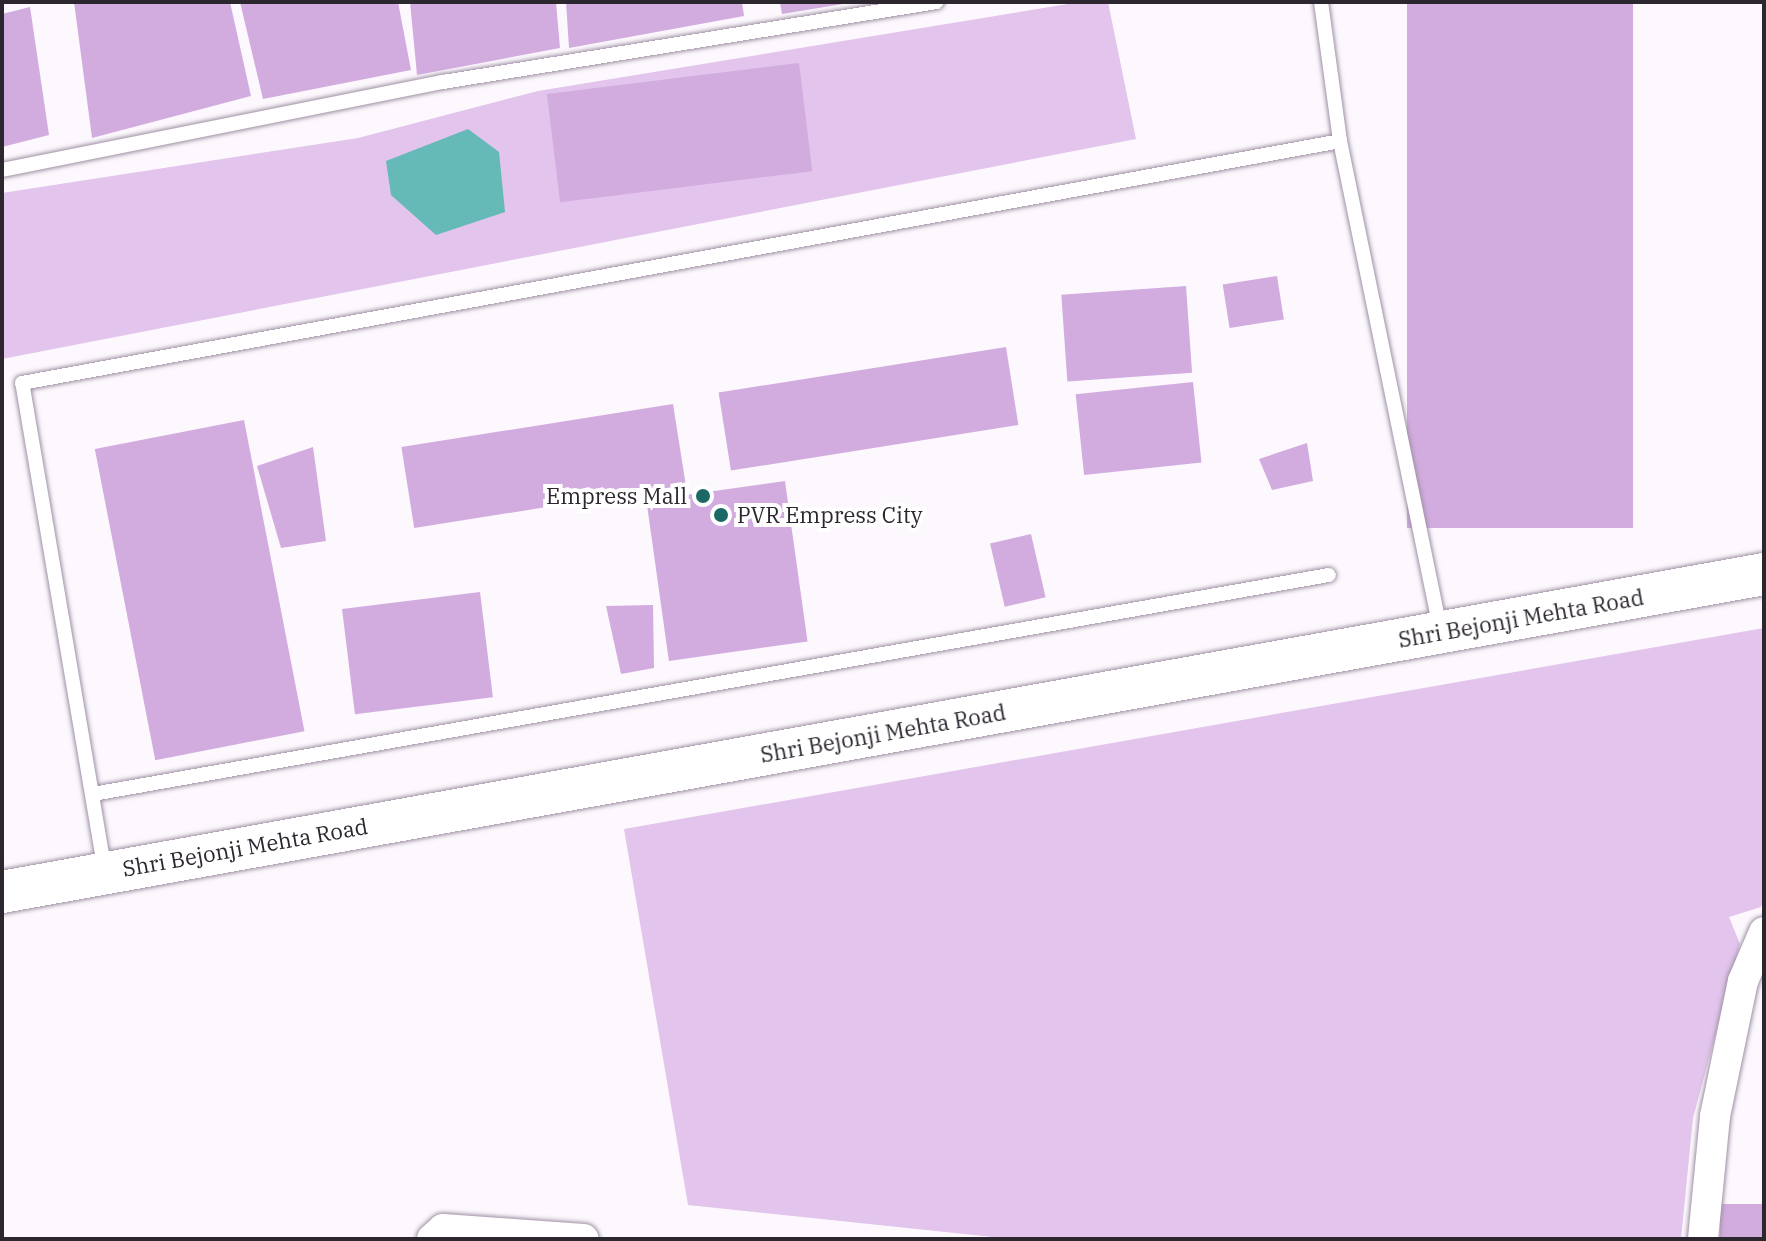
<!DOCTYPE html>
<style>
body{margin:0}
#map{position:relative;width:1766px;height:1241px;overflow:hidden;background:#fcf8fd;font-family:"IBM Plex Serif",serif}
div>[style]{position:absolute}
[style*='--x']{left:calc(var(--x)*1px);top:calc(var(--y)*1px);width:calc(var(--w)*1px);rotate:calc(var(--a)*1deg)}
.green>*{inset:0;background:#e2c4ec}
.water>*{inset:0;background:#65b9b7}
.building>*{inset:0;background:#d2acdf;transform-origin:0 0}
.roads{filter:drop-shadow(0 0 2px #a090a5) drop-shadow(0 0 2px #a090a5)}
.service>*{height:14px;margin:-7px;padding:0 7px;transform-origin:7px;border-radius:7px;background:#fff}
.minor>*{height:30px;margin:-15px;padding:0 15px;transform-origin:15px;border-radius:15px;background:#fff}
.secondary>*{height:42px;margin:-21px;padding:0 21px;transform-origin:21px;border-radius:21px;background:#fff}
.dots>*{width:22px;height:22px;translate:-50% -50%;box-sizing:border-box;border:4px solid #fff;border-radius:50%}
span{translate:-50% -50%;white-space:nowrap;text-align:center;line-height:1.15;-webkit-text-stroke:8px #fff;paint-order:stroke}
.poi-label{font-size:22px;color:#2c262f}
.right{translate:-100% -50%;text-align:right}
.left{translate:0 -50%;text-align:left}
.street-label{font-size:22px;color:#2c262f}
.frame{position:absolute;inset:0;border:4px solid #2c262f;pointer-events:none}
</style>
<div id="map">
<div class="green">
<div style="clip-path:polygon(1080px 2px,1108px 2px,1136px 139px,2px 359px,2px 193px,358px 138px,538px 91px)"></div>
<div style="clip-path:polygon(1764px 628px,1764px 898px,1761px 907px,1729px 917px,1740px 944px,1693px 1118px,1681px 1239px,1012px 1239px,688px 1205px,624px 829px)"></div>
</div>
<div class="water">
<div style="clip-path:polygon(468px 129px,499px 152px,505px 212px,436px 235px,391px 195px,386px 161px)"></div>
</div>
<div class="building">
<div style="clip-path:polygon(74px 2px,230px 2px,251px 96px,92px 138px)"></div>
<div style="clip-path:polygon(240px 2px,398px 2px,411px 70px,263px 99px)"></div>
<div style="clip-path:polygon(410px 2px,556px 2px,560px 48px,417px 75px)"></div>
<div style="clip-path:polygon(566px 2px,742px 2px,744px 16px,569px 48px)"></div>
<div style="clip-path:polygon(780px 2px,843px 2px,843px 4px,782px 14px)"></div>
<div style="left:1407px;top:2px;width:226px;height:526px"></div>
<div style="clip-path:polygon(30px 7px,49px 135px,2px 147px,2px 14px)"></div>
<div style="left:799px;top:63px;width:109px;height:254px;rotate:83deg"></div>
<div style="left:1277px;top:276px;width:44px;height:55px;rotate:81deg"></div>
<div style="left:1186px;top:286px;width:87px;height:125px;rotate:86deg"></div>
<div style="left:1006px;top:347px;width:79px;height:291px;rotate:81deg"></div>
<div style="left:1193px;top:382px;width:81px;height:118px;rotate:84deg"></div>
<div style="left:673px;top:404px;width:82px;height:275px;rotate:81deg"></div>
<div style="left:244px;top:420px;width:317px;height:152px;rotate:79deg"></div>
<div style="clip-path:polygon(1307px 443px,1313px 481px,1272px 490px,1259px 459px)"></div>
<div style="clip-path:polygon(313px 447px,326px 541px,281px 548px,257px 466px)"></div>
<div style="left:785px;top:481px;width:162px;height:140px;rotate:82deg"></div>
<div style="left:1031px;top:534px;width:65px;height:42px;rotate:77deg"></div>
<div style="left:480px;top:592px;width:106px;height:139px;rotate:83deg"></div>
<div style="clip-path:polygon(653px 605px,654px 668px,621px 674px,606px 606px)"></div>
<div style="left:1764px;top:1204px;width:35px;height:44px;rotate:90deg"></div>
</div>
<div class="roads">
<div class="service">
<div style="--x:1321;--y:2;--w:140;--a:82.2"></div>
<div style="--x:2;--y:170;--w:450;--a:-11.3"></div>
<div style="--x:443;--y:82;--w:500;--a:-9.2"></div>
<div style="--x:93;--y:794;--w:1255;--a:-10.05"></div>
<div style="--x:105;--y:872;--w:496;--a:-99.6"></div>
<div style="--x:22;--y:383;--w:1340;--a:-10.4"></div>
<div style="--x:1340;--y:141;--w:496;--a:78.4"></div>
</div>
<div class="minor">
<div style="--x:432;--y:1239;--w:15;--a:-42"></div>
<div style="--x:443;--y:1229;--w:141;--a:4.1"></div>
<div style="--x:1703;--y:1239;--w:124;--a:-84.4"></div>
<div style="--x:1715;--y:1116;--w:138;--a:-78.3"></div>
<div style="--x:1743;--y:981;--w:53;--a:-66.8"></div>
</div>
<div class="secondary">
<div style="--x:2;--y:892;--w:1790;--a:-10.23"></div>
</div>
</div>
<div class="dots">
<div style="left:703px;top:496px;background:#1b6866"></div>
<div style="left:721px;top:515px;background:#1b6866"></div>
</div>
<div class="poi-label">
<span class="right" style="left:687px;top:496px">Empress Mall</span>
<span class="left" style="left:737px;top:515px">PVR Empress City</span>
</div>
<div class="street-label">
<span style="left:1521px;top:618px;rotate:-10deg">Shri Bejonji Mehta Road</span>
<span style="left:883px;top:733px;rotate:-10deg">Shri Bejonji Mehta Road</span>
<span style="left:245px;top:847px;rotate:-10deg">Shri Bejonji Mehta Road</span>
</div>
<div class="frame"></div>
</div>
